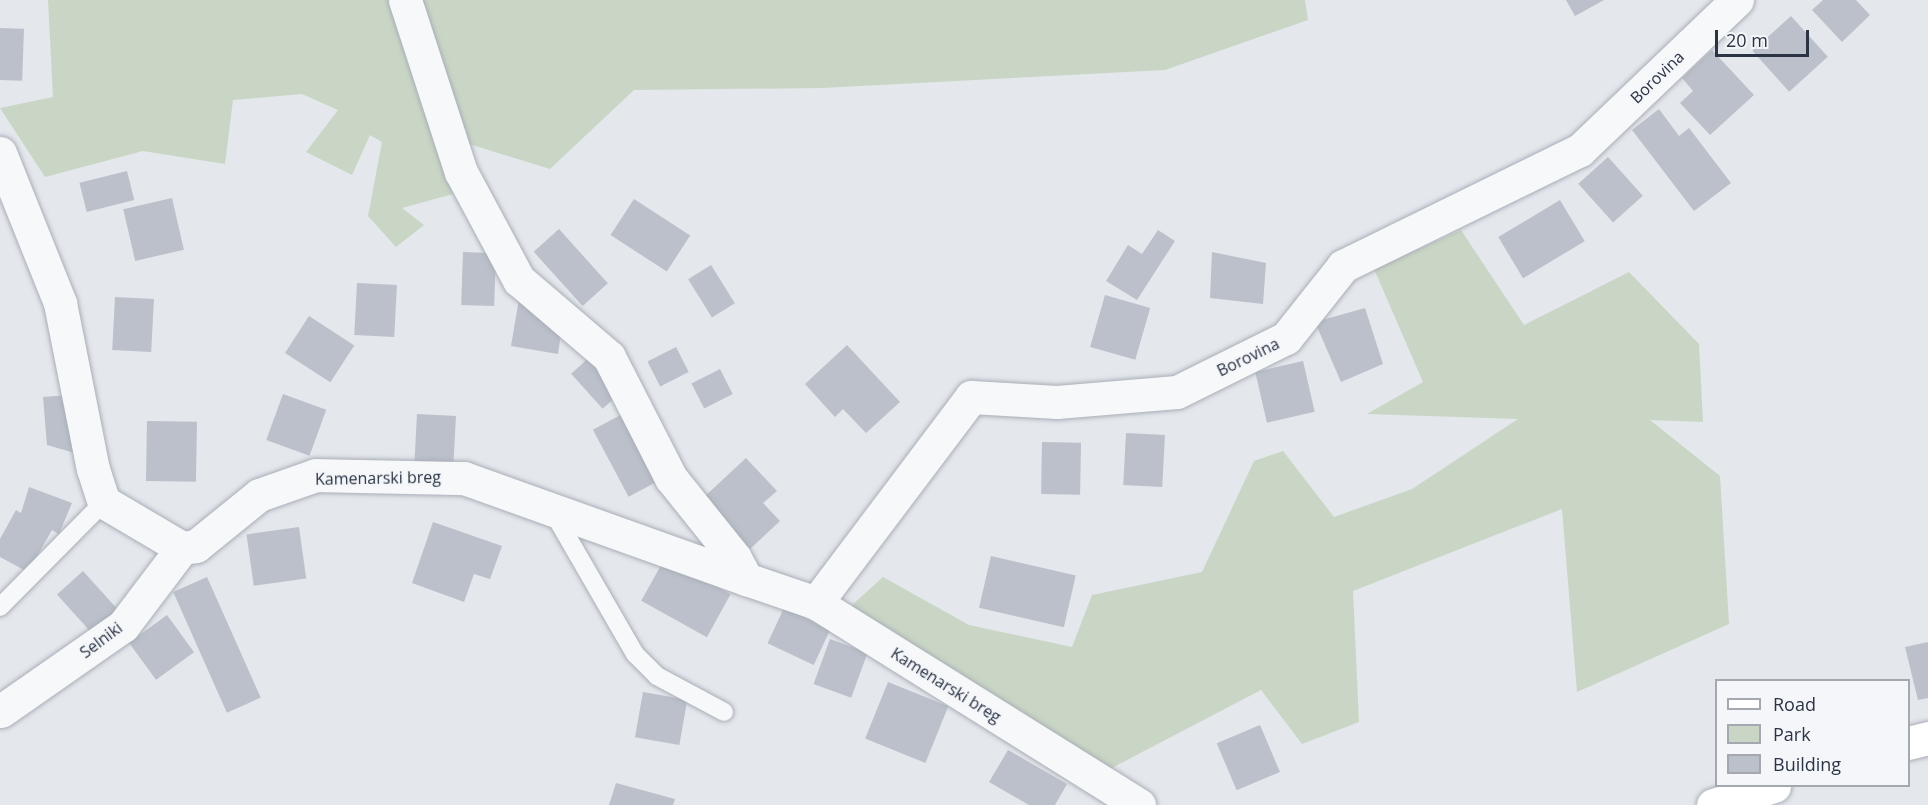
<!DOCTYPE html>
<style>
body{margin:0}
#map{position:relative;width:1928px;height:805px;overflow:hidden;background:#e4e7ec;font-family:"Open Sans",sans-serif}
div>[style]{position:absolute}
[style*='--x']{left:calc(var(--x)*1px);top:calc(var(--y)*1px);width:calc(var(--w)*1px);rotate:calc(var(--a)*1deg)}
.green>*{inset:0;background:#c9d6c5}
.building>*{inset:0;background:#bbc0ca;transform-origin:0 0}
.roads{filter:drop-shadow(0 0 2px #a9aeb7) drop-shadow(0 0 2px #a9aeb7)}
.lane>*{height:18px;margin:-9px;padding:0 9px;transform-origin:9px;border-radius:9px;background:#f7f8fa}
.street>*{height:33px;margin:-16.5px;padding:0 16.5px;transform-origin:16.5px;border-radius:16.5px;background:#f7f8fa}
.secondary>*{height:33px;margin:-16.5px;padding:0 16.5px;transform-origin:16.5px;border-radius:16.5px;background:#fff}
span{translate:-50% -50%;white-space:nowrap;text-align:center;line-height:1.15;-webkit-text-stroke:4.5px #f4f6f9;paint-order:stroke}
.street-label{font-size:16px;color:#2b3445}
.legend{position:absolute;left:1715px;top:679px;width:195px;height:108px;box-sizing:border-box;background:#f4f6f9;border:2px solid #a4a8b1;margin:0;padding:8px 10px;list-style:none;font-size:18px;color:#2b3445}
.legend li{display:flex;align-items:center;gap:12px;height:30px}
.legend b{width:30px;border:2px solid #a4a8b1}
.scale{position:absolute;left:1715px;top:30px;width:94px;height:27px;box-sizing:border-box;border:3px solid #2b3445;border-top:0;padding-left:8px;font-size:18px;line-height:21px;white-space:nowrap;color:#2b3445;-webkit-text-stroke:4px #f4f6f9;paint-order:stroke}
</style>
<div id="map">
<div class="green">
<div style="clip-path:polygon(48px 0,395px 0,453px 194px,402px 208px,424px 225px,396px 247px,368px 216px,382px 142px,370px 135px,352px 175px,306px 152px,338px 110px,302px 94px,233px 100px,225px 164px,143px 151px,45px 177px,0 108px,53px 97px)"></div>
<div style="clip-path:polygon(422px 0,1305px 0,1308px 20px,1165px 70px,822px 88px,634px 90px,550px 169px,469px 144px)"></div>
<div style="clip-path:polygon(1461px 230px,1524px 325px,1629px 272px,1699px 344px,1703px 422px,1650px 420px,1720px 476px,1729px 624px,1577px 692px,1562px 509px,1353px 591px,1359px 722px,1302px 744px,1261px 690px,1104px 772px,851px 606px,883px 577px,969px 625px,1072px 647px,1092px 595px,1202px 572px,1254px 461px,1283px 451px,1334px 517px,1412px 489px,1518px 419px,1367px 414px,1423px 382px,1374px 269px)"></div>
</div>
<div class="building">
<div style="clip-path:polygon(1566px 0,1604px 0,1575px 16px)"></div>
<div style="clip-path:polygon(1823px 0,1856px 0,1870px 15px,1842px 42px,1812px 10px)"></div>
<div style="left:1791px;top:16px;width:55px;height:52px;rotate:48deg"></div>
<div style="left:0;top:28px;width:24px;height:52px;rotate:2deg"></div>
<div style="clip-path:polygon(1712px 50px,1754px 95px,1710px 135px,1680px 103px,1693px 91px,1682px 78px)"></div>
<div style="clip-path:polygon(1659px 109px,1679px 136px,1689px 128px,1731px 183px,1694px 211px,1632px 130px)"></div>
<div style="left:1608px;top:157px;width:52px;height:40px;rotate:48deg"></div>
<div style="left:127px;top:171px;width:30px;height:49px;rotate:76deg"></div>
<div style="left:172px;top:198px;width:53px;height:50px;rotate:77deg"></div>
<div style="left:634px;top:199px;width:67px;height:43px;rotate:33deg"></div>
<div style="left:1560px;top:200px;width:48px;height:72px;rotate:59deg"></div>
<div style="left:559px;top:229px;width:73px;height:34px;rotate:48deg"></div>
<div style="clip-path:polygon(1158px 230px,1175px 241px,1137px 300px,1106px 281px,1128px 245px,1142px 254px)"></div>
<div style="left:463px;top:252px;width:33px;height:53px;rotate:2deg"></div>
<div style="clip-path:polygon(1212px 252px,1266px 263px,1263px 304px,1210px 298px)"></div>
<div style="left:711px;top:265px;width:45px;height:27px;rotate:58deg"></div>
<div style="left:357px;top:283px;width:40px;height:52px;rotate:3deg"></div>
<div style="left:1105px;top:295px;width:47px;height:54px;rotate:16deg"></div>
<div style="left:115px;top:297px;width:39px;height:53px;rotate:3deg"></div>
<div style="clip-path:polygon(519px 299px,563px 319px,558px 354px,511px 346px)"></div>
<div style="clip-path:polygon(1365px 308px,1383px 364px,1341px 382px,1315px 322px)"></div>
<div style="left:309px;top:316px;width:54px;height:44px;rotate:33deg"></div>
<div style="clip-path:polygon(847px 345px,900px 402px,866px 433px,843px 409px,835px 417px,805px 384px)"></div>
<div style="left:676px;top:347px;width:28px;height:32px;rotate:63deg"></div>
<div style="left:592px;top:355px;width:47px;height:28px;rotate:48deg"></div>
<div style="left:1303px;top:361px;width:52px;height:49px;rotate:77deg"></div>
<div style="left:720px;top:369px;width:28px;height:32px;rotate:63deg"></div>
<div style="left:283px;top:394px;width:46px;height:49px;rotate:20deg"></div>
<div style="clip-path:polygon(70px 395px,75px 453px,47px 445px,43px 397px)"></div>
<div style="left:630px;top:410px;width:76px;height:42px;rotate:62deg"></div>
<div style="left:417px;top:414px;width:39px;height:52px;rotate:3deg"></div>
<div style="left:147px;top:421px;width:50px;height:60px;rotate:1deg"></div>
<div style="left:1126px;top:433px;width:39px;height:52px;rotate:3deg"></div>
<div style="left:1042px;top:442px;width:39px;height:52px;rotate:1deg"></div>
<div style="clip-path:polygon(746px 458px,777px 491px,763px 503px,780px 521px,750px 549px,703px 498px)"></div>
<div style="clip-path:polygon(29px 487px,72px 503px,59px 534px,52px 530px,28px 572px,0 557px,0 539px,16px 510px,21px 513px)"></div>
<div style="clip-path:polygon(433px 522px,502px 546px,490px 579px,474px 574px,464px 602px,412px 583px)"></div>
<div style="left:299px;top:527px;width:52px;height:53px;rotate:82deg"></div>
<div style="left:991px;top:556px;width:87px;height:53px;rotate:13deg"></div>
<div style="left:665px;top:558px;width:75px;height:49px;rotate:29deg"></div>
<div style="left:83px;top:571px;width:59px;height:35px;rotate:48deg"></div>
<div style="left:207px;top:577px;width:132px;height:37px;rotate:66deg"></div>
<div style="left:784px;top:608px;width:51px;height:39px;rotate:25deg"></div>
<div style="left:167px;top:615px;width:46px;height:47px;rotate:54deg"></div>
<div style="left:830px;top:639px;width:40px;height:48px;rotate:20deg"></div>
<div style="clip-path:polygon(1928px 642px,1928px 698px,1918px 700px,1905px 647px)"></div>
<div style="left:888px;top:682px;width:65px;height:61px;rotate:22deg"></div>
<div style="left:643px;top:692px;width:45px;height:46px;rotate:10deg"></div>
<div style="left:1260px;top:725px;width:51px;height:47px;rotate:67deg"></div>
<div style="clip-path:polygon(1008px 750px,1067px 784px,1055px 805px,1029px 805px,989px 782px)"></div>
<div style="clip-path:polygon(616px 783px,675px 799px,673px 805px,609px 805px)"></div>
</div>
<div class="roads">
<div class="lane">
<div style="--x:553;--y:512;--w:164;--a:60"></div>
<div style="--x:635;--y:654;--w:31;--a:45"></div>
<div style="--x:657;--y:676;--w:76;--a:28.2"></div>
<div style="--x:0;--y:607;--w:148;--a:-45.3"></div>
</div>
<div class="street">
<div style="--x:405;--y:0;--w:181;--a:72"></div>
<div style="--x:461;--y:172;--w:123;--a:61.8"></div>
<div style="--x:519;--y:280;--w:118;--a:40.5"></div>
<div style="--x:609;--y:357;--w:136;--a:62.9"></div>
<div style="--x:671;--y:478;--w:102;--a:51.3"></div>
<div style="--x:735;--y:558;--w:24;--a:62"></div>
<div style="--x:746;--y:579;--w:74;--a:18.9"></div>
<div style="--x:816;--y:603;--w:381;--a:32"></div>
<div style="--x:0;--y:153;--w:162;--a:68.2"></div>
<div style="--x:60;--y:303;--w:169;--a:78.8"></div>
<div style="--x:93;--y:469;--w:35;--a:72"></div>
<div style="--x:104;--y:502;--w:91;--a:30.5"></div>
<div style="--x:182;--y:548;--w:14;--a:-8"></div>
<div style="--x:196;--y:546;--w:81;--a:-39"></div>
<div style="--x:259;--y:495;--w:60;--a:-19.3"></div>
<div style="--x:316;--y:475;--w:148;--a:1.2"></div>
<div style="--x:464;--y:478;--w:300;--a:19.7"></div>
<div style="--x:816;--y:603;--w:258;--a:-53"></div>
<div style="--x:971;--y:397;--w:86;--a:3.3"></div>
<div style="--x:1057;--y:402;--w:120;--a:-4.8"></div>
<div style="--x:1177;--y:392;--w:122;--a:-26.4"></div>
<div style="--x:1286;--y:338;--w:92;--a:-51.6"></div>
<div style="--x:1343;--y:266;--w:264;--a:-26.1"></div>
<div style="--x:1580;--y:150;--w:217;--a:-43.7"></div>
<div style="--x:1;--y:711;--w:149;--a:-34.9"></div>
<div style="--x:123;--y:626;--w:98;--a:-52.9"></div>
</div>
<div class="secondary">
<div style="--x:1908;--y:743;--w:21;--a:-14"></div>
<div style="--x:1713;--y:805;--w:64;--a:-17.3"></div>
</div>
</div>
<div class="street-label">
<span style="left:1657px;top:77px;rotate:-44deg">Borovina</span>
<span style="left:1248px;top:357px;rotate:-26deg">Borovina</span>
<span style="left:378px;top:478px;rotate:-1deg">Kamenarski breg</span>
<span style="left:101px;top:640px;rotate:-37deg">Selniki</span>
<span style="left:946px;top:685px;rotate:32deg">Kamenarski breg</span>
</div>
<ul class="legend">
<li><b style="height:8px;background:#fff"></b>Road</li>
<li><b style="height:16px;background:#c9d6c5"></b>Park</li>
<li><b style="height:16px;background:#bbc0ca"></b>Building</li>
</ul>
<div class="scale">20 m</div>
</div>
